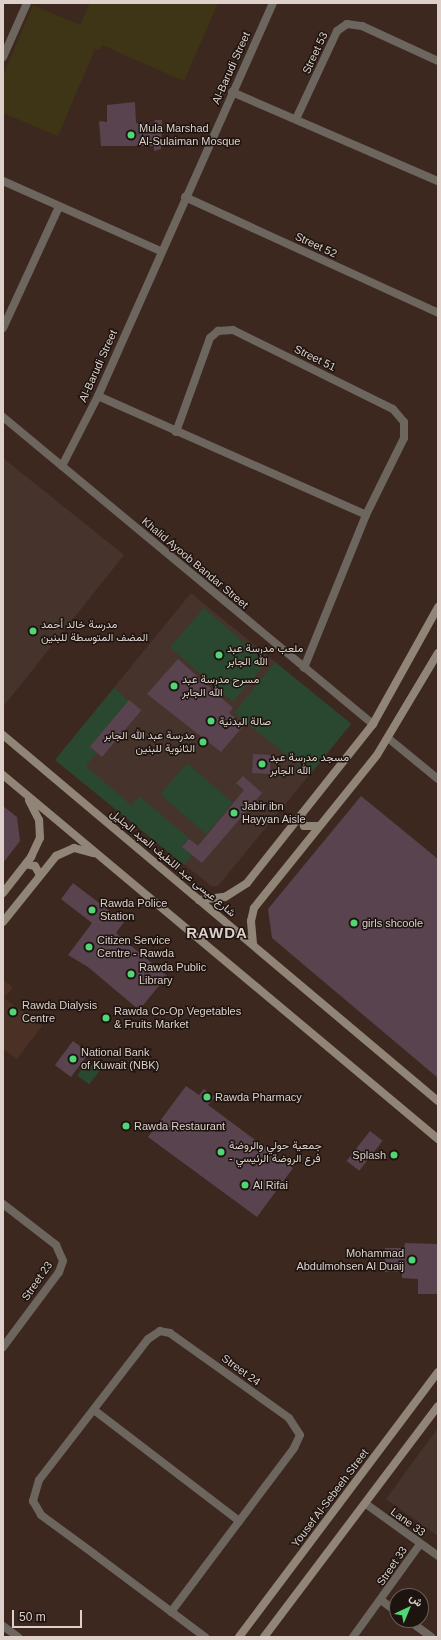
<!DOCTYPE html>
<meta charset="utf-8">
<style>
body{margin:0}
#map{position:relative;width:441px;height:1640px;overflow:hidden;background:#3d2820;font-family:Arial,Vazirmatn,sans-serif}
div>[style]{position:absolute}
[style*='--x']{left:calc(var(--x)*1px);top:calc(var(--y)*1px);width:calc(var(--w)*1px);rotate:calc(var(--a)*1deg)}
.built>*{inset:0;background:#4b3025}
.education>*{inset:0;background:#46342c}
.green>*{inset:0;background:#2a4730;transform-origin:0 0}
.sand>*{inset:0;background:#3d3515}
.building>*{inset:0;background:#58434f;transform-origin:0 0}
.street>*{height:8px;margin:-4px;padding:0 4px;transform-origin:4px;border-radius:4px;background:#6d665e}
.secondary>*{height:8px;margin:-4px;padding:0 4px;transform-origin:4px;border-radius:4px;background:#918578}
.dots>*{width:11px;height:11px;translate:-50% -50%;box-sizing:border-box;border:2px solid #1d1410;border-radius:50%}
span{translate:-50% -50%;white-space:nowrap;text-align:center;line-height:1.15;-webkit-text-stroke:3px #1d1410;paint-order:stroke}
.street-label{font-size:11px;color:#ded0cb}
.poi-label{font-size:11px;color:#ded0cb}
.left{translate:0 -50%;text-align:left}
.right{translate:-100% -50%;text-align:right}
.district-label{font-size:15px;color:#ded0cb;font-weight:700;letter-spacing:1px}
.frame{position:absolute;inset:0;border:4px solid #ded0cb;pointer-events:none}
.north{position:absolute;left:389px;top:1588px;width:40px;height:40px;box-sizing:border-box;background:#1d1410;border:1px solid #6a5f5b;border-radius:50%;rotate:44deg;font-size:11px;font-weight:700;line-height:16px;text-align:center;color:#ded0cb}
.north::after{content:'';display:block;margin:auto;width:14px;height:18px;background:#50d675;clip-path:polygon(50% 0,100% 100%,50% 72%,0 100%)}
.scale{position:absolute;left:12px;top:1610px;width:70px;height:18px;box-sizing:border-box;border:2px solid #ded0cb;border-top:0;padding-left:5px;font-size:12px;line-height:14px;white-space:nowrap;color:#ded0cb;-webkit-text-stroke:3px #1d1410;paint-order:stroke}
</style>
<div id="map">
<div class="built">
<div style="clip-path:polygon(3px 980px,13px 987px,4px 998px,42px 1026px,17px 1059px,3px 1049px)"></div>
</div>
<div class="education">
<div style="clip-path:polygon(3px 458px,124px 555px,3px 707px)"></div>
<div style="clip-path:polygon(191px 593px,351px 724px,218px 886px,211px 886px,55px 760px)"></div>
<div style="clip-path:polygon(438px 1428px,438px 1536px,386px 1499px)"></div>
</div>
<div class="green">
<div style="left:204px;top:608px;width:83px;height:52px;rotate:41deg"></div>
<div style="left:275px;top:662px;width:98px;height:65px;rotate:39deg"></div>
<div style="clip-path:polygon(114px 688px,129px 701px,90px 747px,96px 753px,86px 766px,131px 805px,139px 796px,189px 838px,182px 847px,192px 855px,184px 865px,55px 760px)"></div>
<div style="left:187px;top:763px;width:61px;height:41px;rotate:41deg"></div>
<div style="left:88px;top:1061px;width:15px;height:18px;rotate:37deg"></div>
</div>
<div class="sand">
<div style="clip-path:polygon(90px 3px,218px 3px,184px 81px,102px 45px,100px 50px,95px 49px,58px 136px,3px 113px,3px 75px,33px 5px,80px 25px)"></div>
</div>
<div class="building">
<div style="clip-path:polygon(135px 102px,136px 123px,153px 124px,155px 120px,162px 120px,161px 149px,154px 151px,154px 146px,101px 146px,99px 121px,107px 122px,107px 105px)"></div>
<div style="clip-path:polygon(178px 659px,233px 708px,229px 713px,244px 725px,221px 752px,147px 694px)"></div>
<div style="left:129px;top:700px;width:16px;height:61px;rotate:40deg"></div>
<div style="left:253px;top:754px;width:18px;height:19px;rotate:3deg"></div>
<div style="clip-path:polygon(243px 776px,262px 793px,202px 863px,182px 847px,189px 839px,198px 846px,244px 790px,236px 783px)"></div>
<div style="clip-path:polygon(361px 796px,438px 859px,438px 1078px,272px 938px,268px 909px)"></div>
<div style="clip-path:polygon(3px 806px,17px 817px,20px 841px,3px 863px)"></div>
<div style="clip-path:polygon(73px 883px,124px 922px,116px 933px,167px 976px,139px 1010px,88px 967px,68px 955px,92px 923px,61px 899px)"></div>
<div style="left:73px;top:1041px;width:20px;height:30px;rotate:37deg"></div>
<div style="clip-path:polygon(186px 1086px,199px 1095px,204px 1089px,215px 1097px,208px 1105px,293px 1168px,257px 1217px,148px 1137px)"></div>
<div style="left:370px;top:1131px;width:16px;height:38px;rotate:38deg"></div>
<div style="clip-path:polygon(405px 1243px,438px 1244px,438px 1294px,418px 1294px,418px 1279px,402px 1278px,402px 1272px,385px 1272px,385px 1248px,404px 1248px)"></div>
</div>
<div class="street">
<div style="--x:3;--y:57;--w:59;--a:-66"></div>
<div style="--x:232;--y:92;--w:224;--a:23.4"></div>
<div style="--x:296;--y:119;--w:97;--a:-65"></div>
<div style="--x:337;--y:31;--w:12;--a:-35"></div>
<div style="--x:347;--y:24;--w:15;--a:8"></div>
<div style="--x:362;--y:26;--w:84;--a:24.7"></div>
<div style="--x:3;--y:181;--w:172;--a:24"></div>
<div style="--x:185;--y:197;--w:278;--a:24.6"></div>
<div style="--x:3;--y:328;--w:133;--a:-65.2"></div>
<div style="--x:98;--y:396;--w:293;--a:23.9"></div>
<div style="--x:3;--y:417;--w:481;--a:39.7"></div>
<div style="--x:176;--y:432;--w:100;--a:-70.1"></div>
<div style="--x:210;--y:338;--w:11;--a:-41"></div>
<div style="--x:218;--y:331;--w:15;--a:-4"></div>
<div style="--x:233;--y:330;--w:178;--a:26.3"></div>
<div style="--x:393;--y:409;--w:17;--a:50"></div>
<div style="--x:404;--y:422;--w:16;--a:90"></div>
<div style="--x:404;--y:438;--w:86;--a:116.3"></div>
<div style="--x:366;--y:515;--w:165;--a:112.1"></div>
<div style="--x:62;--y:466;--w:79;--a:-62.8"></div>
<div style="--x:98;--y:396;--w:430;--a:-66"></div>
<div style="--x:388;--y:738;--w:65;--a:39.4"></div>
<div style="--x:3;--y:1204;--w:67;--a:37.7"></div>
<div style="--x:56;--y:1245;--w:17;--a:66"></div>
<div style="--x:63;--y:1261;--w:12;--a:110"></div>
<div style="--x:59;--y:1272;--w:94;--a:126.7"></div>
<div style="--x:94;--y:1410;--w:183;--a:37.4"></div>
<div style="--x:366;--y:1504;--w:89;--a:35.8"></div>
<div style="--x:381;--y:1600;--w:20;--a:37"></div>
<div style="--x:171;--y:1612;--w:205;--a:-53.1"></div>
<div style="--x:294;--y:1448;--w:14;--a:-65"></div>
<div style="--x:300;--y:1435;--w:20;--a:-123"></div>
<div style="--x:289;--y:1418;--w:146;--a:-144.5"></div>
<div style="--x:170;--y:1333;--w:10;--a:-169"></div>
<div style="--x:160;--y:1331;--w:14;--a:146"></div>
<div style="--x:148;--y:1339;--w:178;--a:127.7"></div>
<div style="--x:39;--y:1480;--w:22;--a:106"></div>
<div style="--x:33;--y:1501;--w:16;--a:60"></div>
<div style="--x:41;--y:1515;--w:66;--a:36.3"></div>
<div style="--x:94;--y:1554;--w:139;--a:36.8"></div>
<div style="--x:408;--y:1620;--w:29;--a:36"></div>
<div style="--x:3;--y:1626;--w:19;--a:36"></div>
<div style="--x:353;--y:1637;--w:115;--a:-54.2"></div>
</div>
<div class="secondary">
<div style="--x:3;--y:735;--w:568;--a:40.08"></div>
<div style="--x:3;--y:775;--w:567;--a:39.92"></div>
<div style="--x:301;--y:815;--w:11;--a:75"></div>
<div style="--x:304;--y:826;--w:14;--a:0"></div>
<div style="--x:26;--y:864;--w:9;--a:13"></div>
<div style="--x:35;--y:866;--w:10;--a:61"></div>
<div style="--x:3;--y:893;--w:46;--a:-52.1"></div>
<div style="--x:31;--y:857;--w:21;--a:-65"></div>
<div style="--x:40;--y:838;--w:18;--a:-93"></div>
<div style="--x:39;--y:820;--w:22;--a:-117"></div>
<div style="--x:199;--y:900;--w:26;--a:-7"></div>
<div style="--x:225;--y:897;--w:26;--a:-32"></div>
<div style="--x:247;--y:883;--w:203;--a:-51.6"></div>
<div style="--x:373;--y:724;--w:134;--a:-60.9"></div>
<div style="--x:3;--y:922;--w:85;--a:-51.2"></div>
<div style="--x:56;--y:856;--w:20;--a:-24"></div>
<div style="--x:74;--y:848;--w:20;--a:15"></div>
<div style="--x:253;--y:944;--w:23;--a:-95"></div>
<div style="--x:251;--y:921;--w:13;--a:-77"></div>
<div style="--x:254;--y:908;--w:196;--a:-51.2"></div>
<div style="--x:377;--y:755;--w:119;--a:-59.1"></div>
<div style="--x:239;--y:1637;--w:331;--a:-53.1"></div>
<div style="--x:264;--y:1637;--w:289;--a:-53"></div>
</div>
<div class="dots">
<div style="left:131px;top:135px;background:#50d675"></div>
<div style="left:33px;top:631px;background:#50d675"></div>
<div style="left:219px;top:655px;background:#50d675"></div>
<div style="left:174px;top:686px;background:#50d675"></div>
<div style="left:211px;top:721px;background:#50d675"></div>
<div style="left:203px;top:742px;background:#50d675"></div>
<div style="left:262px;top:764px;background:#50d675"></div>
<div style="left:234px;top:813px;background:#50d675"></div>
<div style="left:92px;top:910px;background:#50d675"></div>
<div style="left:354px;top:923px;background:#50d675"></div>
<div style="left:89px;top:947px;background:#50d675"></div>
<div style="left:131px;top:974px;background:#50d675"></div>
<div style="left:13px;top:1012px;background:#50d675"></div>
<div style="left:106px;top:1018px;background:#50d675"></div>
<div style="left:73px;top:1059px;background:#50d675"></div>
<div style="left:207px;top:1097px;background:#50d675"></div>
<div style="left:126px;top:1126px;background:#50d675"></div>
<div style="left:221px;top:1152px;background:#50d675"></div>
<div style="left:394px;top:1155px;background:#50d675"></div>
<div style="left:245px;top:1185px;background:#50d675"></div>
<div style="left:412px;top:1260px;background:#50d675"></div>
</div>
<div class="street-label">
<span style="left:315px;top:53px;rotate:-65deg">Street 53</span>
<span style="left:231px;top:68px;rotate:-66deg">Al-Barudi Street</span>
<span style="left:316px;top:245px;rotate:25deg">Street 52</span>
<span style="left:315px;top:358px;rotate:26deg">Street 51</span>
<span style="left:98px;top:366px;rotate:-66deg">Al-Barudi Street</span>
<span style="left:195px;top:563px;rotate:40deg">Khalid Ayoob Bandar Street</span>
<span style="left:173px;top:863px;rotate:40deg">شارع عيسى عبد اللطيف العبد الجليل</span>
<span style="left:37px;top:1281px;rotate:-55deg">Street 23</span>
<span style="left:241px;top:1370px;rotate:36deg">Street 24</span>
<span style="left:330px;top:1498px;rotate:-53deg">Yousef Al-Sebeeh Street</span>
<span style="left:408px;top:1522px;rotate:36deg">Lane 33</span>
<span style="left:392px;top:1566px;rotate:-56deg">Street 33</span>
</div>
<div class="poi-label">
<span class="left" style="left:139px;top:135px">Mula Marshad<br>Al-Sulaiman Mosque</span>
<span class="left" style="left:41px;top:631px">مدرسة خالد أحمد<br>المضف المتوسطة للبنين</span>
<span class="left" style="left:227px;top:655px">ملعب مدرسة عبد<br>الله الجابر</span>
<span class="left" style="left:182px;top:686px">مسرح مدرسة عبد<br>الله الجابر</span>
<span class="left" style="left:219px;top:721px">صالة البدنية</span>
<span class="right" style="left:195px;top:742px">مدرسة عبد الله الجابر<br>الثانوية للبنين</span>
<span class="left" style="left:270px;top:764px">مسجد مدرسة عبد<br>الله الجابر</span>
<span class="left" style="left:242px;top:813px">Jabir ibn<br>Hayyan Aisle</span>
<span class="left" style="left:100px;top:910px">Rawda Police<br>Station</span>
<span class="left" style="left:362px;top:923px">girls shcoole</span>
<span class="left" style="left:97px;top:947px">Citizen Service<br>Centre - Rawda</span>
<span class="left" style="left:139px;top:974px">Rawda Public<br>Library</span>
<span class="left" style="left:22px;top:1012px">Rawda Dialysis<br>Centre</span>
<span class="left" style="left:114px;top:1018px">Rawda Co-Op Vegetables<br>&amp; Fruits Market</span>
<span class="left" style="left:81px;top:1059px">National Bank<br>of Kuwait (NBK)</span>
<span class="left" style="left:215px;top:1097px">Rawda Pharmacy</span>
<span class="left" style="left:134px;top:1126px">Rawda Restaurant</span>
<span class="left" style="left:229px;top:1152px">جمعية حولي والروضة<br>- فرع الروضة الرئيسي</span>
<span class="right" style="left:386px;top:1155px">Splash</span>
<span class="left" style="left:253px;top:1185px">Al Rifai</span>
<span class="right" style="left:404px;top:1260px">Mohammad<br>Abdulmohsen Al Duaij</span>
</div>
<div class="district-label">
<span style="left:217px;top:933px">RAWDA</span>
</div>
<div class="frame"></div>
<div class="north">ش</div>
<div class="scale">50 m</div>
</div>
